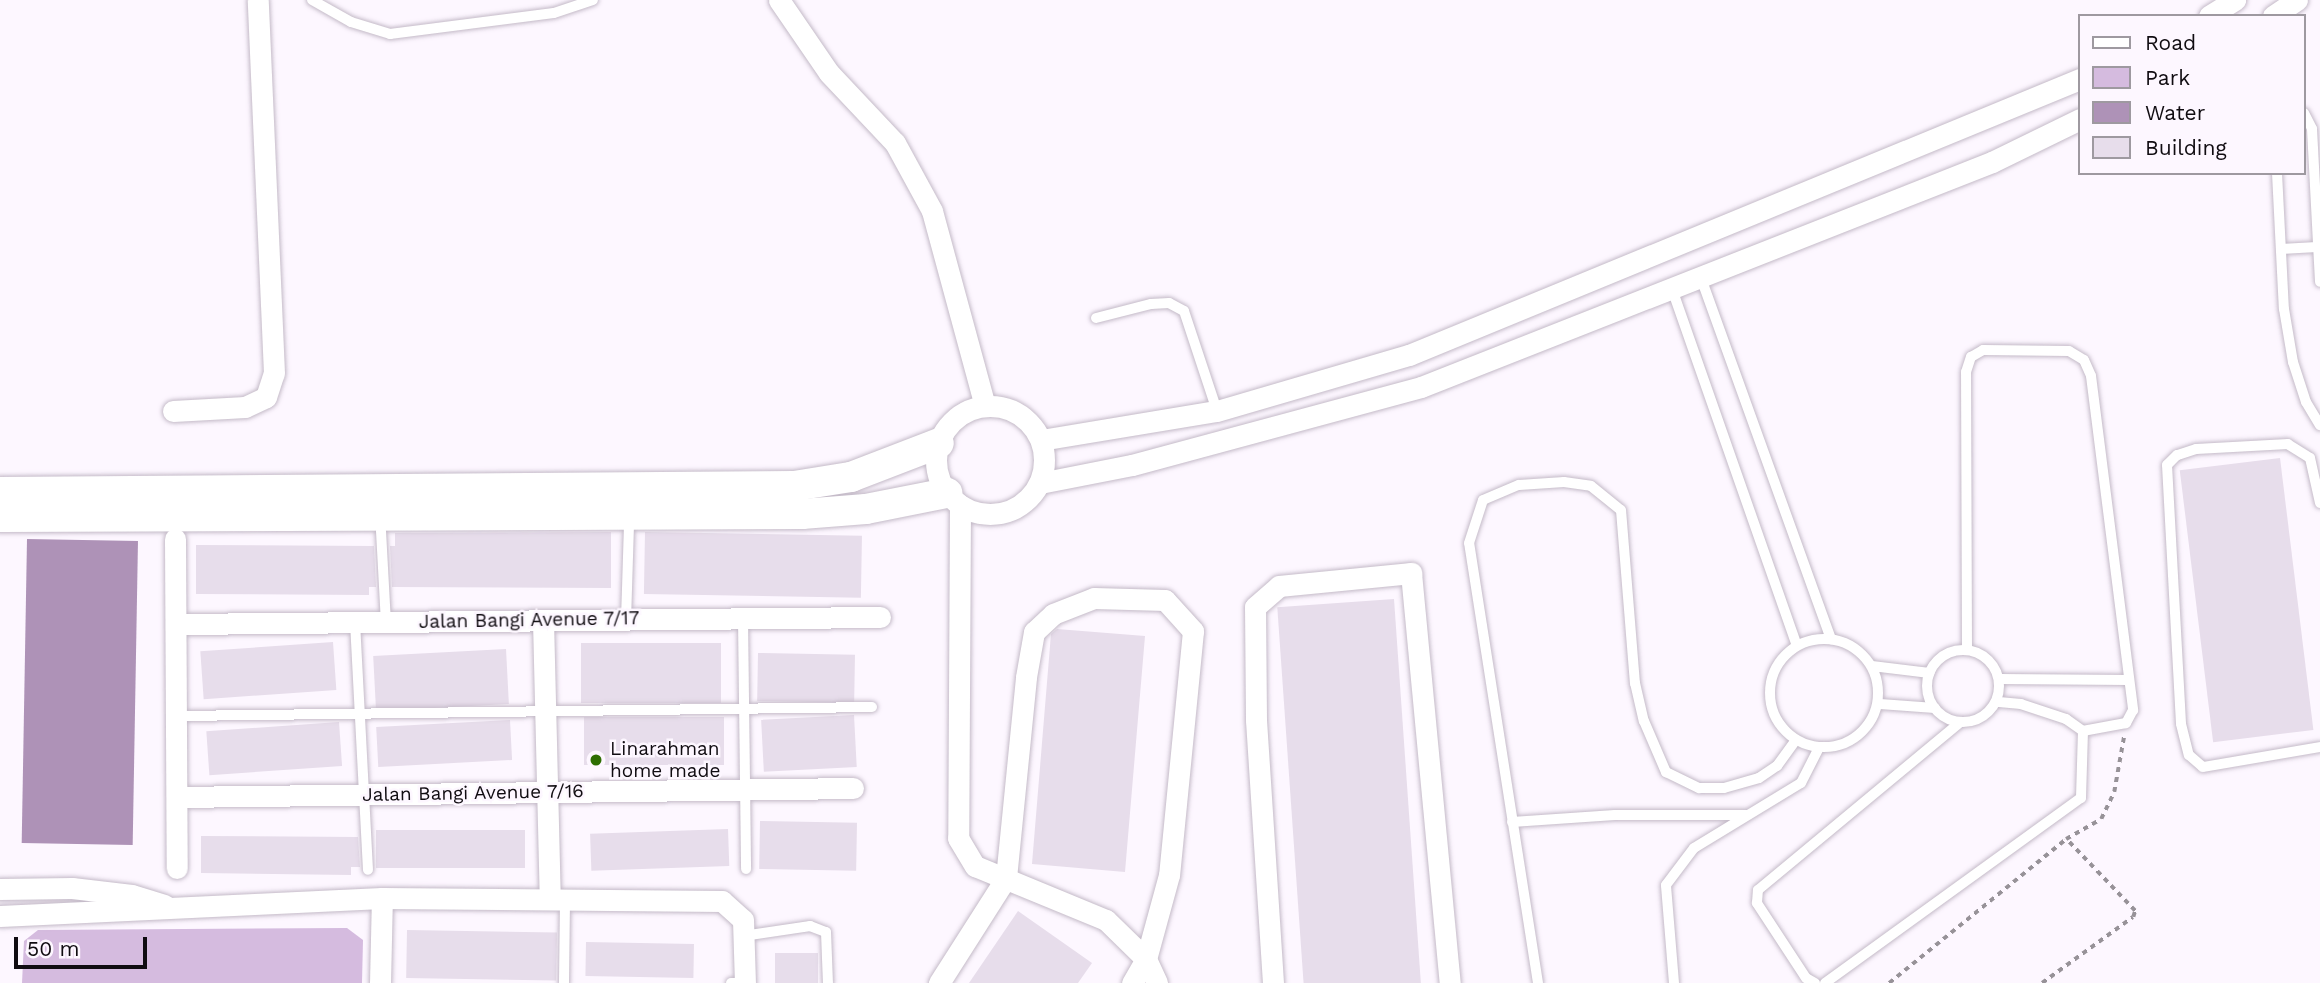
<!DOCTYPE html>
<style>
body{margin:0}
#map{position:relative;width:2320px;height:983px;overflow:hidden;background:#fdf7ff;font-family:"Work Sans",sans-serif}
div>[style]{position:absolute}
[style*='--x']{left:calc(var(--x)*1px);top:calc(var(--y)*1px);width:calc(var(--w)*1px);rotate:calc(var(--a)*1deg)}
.green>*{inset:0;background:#d5bbdf}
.water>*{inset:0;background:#ae92b7;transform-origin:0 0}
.building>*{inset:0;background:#e7ddeb;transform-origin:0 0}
.path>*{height:3.5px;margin-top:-1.75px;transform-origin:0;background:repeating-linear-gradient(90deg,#979298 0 5px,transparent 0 10px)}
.roads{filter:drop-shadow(0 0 2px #c4bac8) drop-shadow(0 0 2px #c4bac8)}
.lane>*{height:10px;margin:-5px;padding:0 5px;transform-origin:5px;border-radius:5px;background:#fff}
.lane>.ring{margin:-5px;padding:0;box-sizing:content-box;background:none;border:10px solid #fff;border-radius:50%}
.street>*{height:21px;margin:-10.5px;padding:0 10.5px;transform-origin:10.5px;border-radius:10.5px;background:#fff}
.street>.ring{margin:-10.5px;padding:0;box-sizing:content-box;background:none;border:21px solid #fff;border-radius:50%}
.secondary>*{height:30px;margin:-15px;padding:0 15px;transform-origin:15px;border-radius:15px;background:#fff}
.dots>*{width:19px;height:19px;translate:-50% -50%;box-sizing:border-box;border:4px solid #fdf7ff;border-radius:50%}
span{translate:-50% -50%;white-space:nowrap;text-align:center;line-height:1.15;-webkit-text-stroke:5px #fdf7ff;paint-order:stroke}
.street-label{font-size:19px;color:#100c11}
.poi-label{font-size:19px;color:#100c11}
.left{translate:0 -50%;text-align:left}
.legend{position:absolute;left:2078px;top:14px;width:228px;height:161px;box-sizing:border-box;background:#fdf7ff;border:2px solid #9e99a0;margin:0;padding:9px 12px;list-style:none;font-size:21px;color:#100c11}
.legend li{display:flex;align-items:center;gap:14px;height:35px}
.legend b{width:35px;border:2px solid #9e99a0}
.scale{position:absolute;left:14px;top:937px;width:133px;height:32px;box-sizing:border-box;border:4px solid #100c11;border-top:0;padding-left:9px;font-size:21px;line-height:24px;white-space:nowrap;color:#100c11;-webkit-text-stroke:5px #fdf7ff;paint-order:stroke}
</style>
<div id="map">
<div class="green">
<div style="clip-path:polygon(347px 928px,363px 940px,362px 983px,22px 983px,24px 941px,38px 930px)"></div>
</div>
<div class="water">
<div style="left:27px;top:539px;width:111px;height:304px;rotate:1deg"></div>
</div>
<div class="building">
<div style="left:2280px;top:458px;width:274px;height:101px;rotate:83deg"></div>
<div style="clip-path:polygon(611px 532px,611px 588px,392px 587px,390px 546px,395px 546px,395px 533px)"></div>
<div style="left:645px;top:532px;width:217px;height:62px;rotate:1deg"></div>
<div style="clip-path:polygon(196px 545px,374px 546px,376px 587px,369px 587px,369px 595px,196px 594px)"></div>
<div style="left:1394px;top:599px;width:385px;height:117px;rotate:86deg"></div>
<div style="clip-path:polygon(1057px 629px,1145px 636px,1125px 872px,1032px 864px,1051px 634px)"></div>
<div style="left:333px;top:642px;width:48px;height:133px;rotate:86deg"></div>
<div style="left:581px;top:643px;width:140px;height:60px"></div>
<div style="left:506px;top:649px;width:55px;height:133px;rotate:87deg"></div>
<div style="left:758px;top:653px;width:97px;height:48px;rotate:1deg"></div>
<div style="left:854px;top:715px;width:52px;height:93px;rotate:87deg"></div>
<div style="left:724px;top:717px;width:48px;height:140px;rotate:90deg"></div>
<div style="left:510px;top:720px;width:40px;height:134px;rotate:87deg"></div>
<div style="left:339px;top:722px;width:44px;height:133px;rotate:86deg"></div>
<div style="left:760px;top:821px;width:97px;height:48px;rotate:1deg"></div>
<div style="left:728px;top:829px;width:37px;height:138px;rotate:88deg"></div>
<div style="left:376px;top:830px;width:149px;height:38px"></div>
<div style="clip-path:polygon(201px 836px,358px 837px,360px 867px,351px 867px,351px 875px,201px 873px)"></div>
<div style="clip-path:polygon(1018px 911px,1092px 963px,1078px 983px,969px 983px)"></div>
<div style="left:407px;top:930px;width:150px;height:48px;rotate:1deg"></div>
<div style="left:586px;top:942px;width:108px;height:34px;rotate:1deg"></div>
<div style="left:818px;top:953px;width:30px;height:43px;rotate:90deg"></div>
</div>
<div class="path">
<div style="--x:1889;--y:983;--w:228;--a:-39.1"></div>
<div style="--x:2066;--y:839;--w:40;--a:-29.7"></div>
<div style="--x:2101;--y:819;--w:30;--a:-64"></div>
<div style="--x:2114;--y:792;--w:57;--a:-79.9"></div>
<div style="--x:2042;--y:983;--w:112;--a:-36"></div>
<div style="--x:2133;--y:917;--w:6;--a:-72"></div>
<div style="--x:2135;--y:911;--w:100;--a:-133.8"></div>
</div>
<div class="roads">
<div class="lane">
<div style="--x:312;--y:0;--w:45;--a:29.4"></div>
<div style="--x:351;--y:22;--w:41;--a:17.1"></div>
<div style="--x:390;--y:34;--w:165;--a:-7.3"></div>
<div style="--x:554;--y:13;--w:41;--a:-18.4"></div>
<div style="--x:2304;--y:113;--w:18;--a:63"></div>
<div style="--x:2312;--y:129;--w:153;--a:87"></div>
<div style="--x:2277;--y:173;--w:136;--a:87.1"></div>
<div style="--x:2284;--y:309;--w:54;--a:80.4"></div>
<div style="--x:2293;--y:362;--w:42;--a:72"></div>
<div style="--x:2306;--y:402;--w:27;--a:59"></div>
<div style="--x:2281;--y:249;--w:36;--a:-3"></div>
<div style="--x:1701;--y:278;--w:384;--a:70.2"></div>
<div style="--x:1672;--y:289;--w:377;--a:70.7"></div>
<div style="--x:1096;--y:318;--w:57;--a:-14.3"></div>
<div style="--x:1151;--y:304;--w:18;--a:-3"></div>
<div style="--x:1169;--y:303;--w:17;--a:28"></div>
<div style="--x:1184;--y:311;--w:105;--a:71.7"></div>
<div style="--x:2320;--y:503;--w:46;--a:-102.5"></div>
<div style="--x:2310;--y:458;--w:26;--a:-148"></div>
<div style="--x:2288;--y:444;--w:92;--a:176.9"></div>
<div style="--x:2196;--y:449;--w:20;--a:162"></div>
<div style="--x:2177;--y:455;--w:14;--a:135"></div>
<div style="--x:2167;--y:465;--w:259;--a:86.9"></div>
<div style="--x:2181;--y:724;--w:32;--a:76"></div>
<div style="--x:2189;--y:755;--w:18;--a:41"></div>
<div style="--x:2203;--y:767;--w:119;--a:-9.7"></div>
<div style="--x:381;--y:531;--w:91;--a:86.9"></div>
<div style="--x:743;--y:618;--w:251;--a:89.3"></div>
<div style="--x:626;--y:620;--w:93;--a:-88.2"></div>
<div style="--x:355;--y:622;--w:248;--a:87"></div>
<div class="ring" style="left:1770px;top:639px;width:98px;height:98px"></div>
<div style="--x:1967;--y:650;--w:278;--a:-90.2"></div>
<div style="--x:1966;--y:372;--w:16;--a:-72"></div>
<div style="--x:1971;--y:357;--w:14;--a:-30"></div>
<div style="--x:1983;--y:350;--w:86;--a:0.7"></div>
<div style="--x:2069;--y:351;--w:17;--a:31"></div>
<div style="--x:2084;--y:360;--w:17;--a:66"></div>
<div style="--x:2091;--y:376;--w:337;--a:82.8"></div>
<div style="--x:2133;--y:710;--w:15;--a:118"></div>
<div style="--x:2126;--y:723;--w:44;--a:169.5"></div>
<div class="ring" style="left:1927px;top:650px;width:62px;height:62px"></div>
<div style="--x:1872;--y:666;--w:58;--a:6.9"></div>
<div style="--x:1999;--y:679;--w:130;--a:0.4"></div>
<div style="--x:1880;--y:704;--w:55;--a:4.2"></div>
<div style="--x:178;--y:716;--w:694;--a:-0.74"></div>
<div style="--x:1512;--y:822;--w:103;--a:-3.9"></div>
<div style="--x:1615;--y:815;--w:131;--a:0"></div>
<div style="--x:743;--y:936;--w:68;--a:-8.5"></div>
<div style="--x:810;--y:926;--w:17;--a:21"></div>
<div style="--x:826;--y:932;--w:51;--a:87.8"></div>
<div style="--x:564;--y:983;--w:85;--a:-89.3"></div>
<div style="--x:731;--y:983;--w:14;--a:0"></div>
<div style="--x:1538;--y:983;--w:445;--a:-98.9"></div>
<div style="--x:1469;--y:543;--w:45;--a:-72"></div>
<div style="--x:1483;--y:500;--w:39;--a:-23"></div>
<div style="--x:1519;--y:485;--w:45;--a:-3.8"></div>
<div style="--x:1564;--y:482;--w:27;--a:8"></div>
<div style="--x:1591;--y:486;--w:38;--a:39"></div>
<div style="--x:1621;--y:510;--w:174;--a:85.4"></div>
<div style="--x:1635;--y:683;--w:39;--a:77"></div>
<div style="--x:1644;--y:721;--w:56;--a:66.7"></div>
<div style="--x:1666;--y:772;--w:37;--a:26"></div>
<div style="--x:1699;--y:788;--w:25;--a:0"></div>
<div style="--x:1724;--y:788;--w:36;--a:-16"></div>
<div style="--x:1759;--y:778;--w:22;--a:-34"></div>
<div style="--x:1777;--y:766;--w:32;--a:-54"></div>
<div style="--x:1674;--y:983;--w:98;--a:-94.7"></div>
<div style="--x:1666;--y:885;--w:46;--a:-52.9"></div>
<div style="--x:1694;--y:848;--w:125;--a:-31.3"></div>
<div style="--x:1801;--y:783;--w:37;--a:-63"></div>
<div style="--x:1815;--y:983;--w:10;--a:-151"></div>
<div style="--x:1806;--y:978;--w:90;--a:-123.2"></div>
<div style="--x:1757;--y:903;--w:13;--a:-86"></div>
<div style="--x:1758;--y:890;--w:261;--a:-39.7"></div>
<div style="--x:1825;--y:983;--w:316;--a:-35.9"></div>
<div style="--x:2081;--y:798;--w:67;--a:-88.3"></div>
<div style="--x:2083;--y:731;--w:21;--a:-145"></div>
<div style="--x:2066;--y:719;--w:47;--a:-161.6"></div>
<div style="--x:2021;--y:704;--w:25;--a:-175"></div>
</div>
<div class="street">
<div style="--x:779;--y:0;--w:88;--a:55.6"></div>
<div style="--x:829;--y:73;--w:96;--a:46.7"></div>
<div style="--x:895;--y:143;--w:77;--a:61.4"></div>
<div style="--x:932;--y:211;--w:202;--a:74.8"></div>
<div style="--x:2209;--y:16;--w:31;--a:-32"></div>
<div style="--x:2273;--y:16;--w:29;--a:-34"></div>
<div class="ring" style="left:936px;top:406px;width:87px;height:87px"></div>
<div style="--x:173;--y:411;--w:72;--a:-3.2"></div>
<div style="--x:245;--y:407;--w:23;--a:-25"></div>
<div style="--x:266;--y:397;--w:25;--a:-72"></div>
<div style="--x:274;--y:373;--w:373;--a:-92.5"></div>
<div style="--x:1041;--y:440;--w:178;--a:-9.4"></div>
<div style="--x:1217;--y:411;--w:200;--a:-16.3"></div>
<div style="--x:1409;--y:355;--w:726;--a:-22.36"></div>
<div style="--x:1040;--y:483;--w:94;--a:-11.1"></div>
<div style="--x:1132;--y:465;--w:299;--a:-15.1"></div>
<div style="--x:1421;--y:387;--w:614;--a:-21.51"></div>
<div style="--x:1992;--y:162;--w:98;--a:-26"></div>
<div style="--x:960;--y:505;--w:333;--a:90.3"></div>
<div style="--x:958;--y:838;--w:33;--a:59"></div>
<div style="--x:975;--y:866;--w:142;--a:22.4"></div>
<div style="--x:1106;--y:920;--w:56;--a:44.3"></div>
<div style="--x:1146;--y:959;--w:26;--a:65"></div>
<div style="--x:175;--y:539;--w:329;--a:89.7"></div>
<div style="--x:543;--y:620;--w:277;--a:88.6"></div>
<div style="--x:178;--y:624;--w:702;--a:-0.57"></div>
<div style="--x:177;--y:797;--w:676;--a:-0.76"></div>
<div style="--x:0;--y:889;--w:72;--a:-0.8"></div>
<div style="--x:72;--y:888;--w:60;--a:6.7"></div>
<div style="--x:132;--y:895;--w:34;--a:17"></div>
<div style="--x:0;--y:916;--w:382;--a:-2.7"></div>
<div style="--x:382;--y:898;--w:340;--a:0.5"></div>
<div style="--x:722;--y:901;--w:28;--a:42"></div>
<div style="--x:743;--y:920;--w:63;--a:88.2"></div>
<div style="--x:380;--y:983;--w:85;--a:-88.7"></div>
<div style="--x:939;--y:983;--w:125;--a:-57.5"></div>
<div style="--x:1006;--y:878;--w:202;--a:-84.3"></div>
<div style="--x:1026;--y:677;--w:46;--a:-79.9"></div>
<div style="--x:1034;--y:632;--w:26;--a:-43"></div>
<div style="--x:1053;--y:614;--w:44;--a:-21.3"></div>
<div style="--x:1094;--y:598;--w:71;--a:1.6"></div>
<div style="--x:1165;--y:600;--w:42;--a:47.9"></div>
<div style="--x:1193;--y:631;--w:245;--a:95.6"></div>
<div style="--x:1169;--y:875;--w:87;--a:105.3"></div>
<div style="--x:1146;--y:959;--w:28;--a:120"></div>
<div style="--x:1273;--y:983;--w:264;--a:-93.7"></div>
<div style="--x:1256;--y:720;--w:113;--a:-90.5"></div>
<div style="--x:1255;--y:607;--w:32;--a:-41"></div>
<div style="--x:1279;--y:586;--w:133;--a:-5.6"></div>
<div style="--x:1411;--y:573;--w:412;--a:84.6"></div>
</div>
<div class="secondary">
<div style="--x:0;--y:492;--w:794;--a:-0.43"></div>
<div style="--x:794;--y:486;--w:58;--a:-9"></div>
<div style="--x:851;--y:477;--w:94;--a:-21.1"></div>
<div style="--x:0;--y:517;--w:802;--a:-0.21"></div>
<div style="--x:802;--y:514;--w:64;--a:-4.5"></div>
<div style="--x:866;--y:509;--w:83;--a:-11.2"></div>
</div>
</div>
<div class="dots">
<div style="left:596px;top:760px;background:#2e6e02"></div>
</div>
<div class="street-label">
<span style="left:529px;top:620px;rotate:-1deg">Jalan Bangi Avenue 7/17</span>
<span style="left:473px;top:793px;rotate:-1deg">Jalan Bangi Avenue 7/16</span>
</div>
<div class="poi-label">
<span class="left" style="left:610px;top:760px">Linarahman<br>home made</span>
</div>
<ul class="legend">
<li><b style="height:9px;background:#fff"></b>Road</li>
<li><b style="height:19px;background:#d5bbdf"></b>Park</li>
<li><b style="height:19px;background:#ae92b7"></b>Water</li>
<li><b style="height:19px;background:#e7ddeb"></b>Building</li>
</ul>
<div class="scale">50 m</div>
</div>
